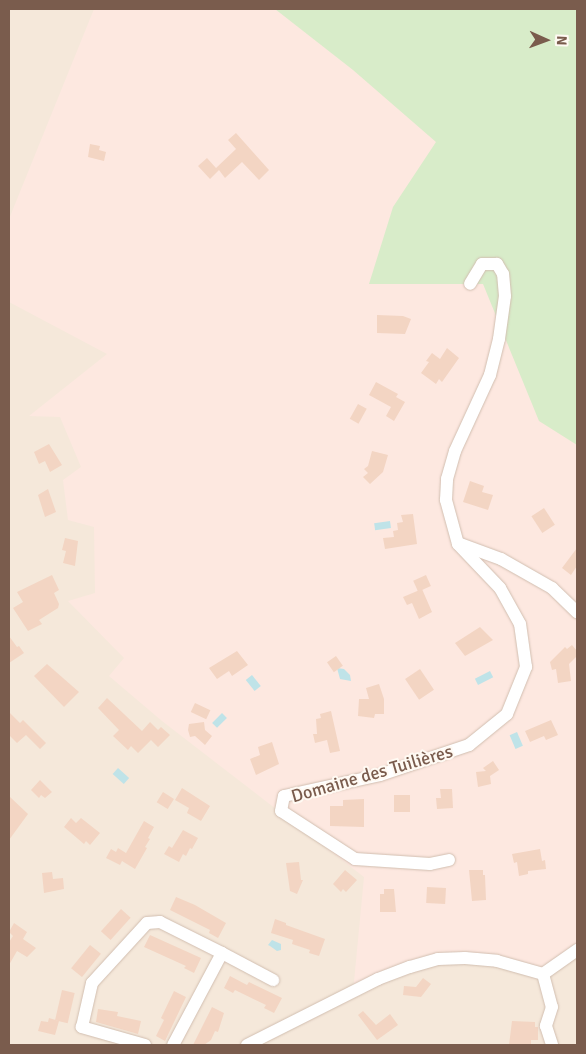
<!DOCTYPE html>
<meta charset="utf-8">
<style>
body{margin:0}
#map{position:relative;width:586px;height:1054px;overflow:hidden;background:#fdf6ec;font-family:Signika,sans-serif}
div>[style]{position:absolute}
[style*='--x']{left:calc(var(--x)*1px);top:calc(var(--y)*1px);width:calc(var(--w)*1px);rotate:calc(var(--a)*1deg)}
.residential>*{inset:0;background:#f5e8da}
.commercial>*{inset:0;background:#fde8e0}
.green>*{inset:0;background:#d8ecc9}
.water>*{inset:0;background:#bfe3e8;transform-origin:0 0}
.building>*{inset:0;background:#f3d5c3;transform-origin:0 0}
.roads{filter:drop-shadow(0 0 1px #d1beb0) drop-shadow(0 0 1px #d1beb0)}
.street>*{height:12px;margin:-6px;padding:0 6px;transform-origin:6px;border-radius:6px;background:#fff}
span{translate:-50% -50%;white-space:nowrap;text-align:center;line-height:1.15;-webkit-text-stroke:4px #fffaf3;paint-order:stroke}
.street-label{font-size:18px;color:#7a5c4d}
.frame{position:absolute;inset:0;border:10px solid #7a5c4d;pointer-events:none}
.north{position:absolute;left:521px;top:15px;width:50px;height:50px;-webkit-text-stroke:4px #fffaf3;paint-order:stroke;rotate:92deg;font-size:14px;font-weight:700;line-height:20px;text-align:center;color:#7a5c4d}
.north::after{content:'';display:block;margin:auto;width:18px;height:22px;background:#7a5c4d;clip-path:polygon(50% 0,100% 100%,50% 72%,0 100%)}
</style>
<div id="map">
<div class="residential">
<div style="clip-path:polygon(9px 9px,275px 9px,577px 445px,577px 1045px,9px 1045px)"></div>
</div>
<div class="commercial">
<div style="clip-path:polygon(94px 9px,577px 9px,577px 957px,543px 974px,528px 970px,438px 959px,353px 992px,364px 877px,162px 721px,109px 676px,124px 658px,68px 601px,95px 593px,94px 527px,68px 520px,63px 480px,81px 467px,60px 417px,29px 416px,107px 354px,9px 302px,9px 219px)"></div>
</div>
<div class="green">
<div style="clip-path:polygon(275px 9px,577px 9px,577px 445px,539px 421px,483px 284px,369px 284px,393px 207px,436px 142px,353px 70px)"></div>
</div>
<div class="water">
<div style="left:390px;top:521px;width:7px;height:16px;rotate:82deg"></div>
<div style="clip-path:polygon(337px 668px,344px 669px,350px 675px,351px 681px,340px 679px)"></div>
<div style="left:490px;top:671px;width:7px;height:17px;rotate:63deg"></div>
<div style="left:252px;top:675px;width:14px;height:8px;rotate:51deg"></div>
<div style="left:222px;top:713px;width:7px;height:14px;rotate:45deg"></div>
<div style="left:517px;top:732px;width:15px;height:8px;rotate:67deg"></div>
<div style="left:118px;top:768px;width:15px;height:8px;rotate:42deg"></div>
<div style="clip-path:polygon(272px 940px,281px 944px,281px 950px,277px 951px,270px 946px,268px 945px)"></div>
</div>
<div class="building">
<div style="clip-path:polygon(236px 133px,269px 170px,259px 180px,242px 162px,225px 178px,219px 170px,210px 179px,198px 166px,207px 158px,216px 168px,236px 149px,228px 140px)"></div>
<div style="clip-path:polygon(90px 144px,100px 146px,99px 150px,106px 152px,104px 161px,88px 157px)"></div>
<div style="clip-path:polygon(377px 315px,403px 316px,411px 319px,405px 334px,377px 333px)"></div>
<div style="clip-path:polygon(447px 348px,459px 358px,442px 382px,439px 379px,436px 384px,421px 373px,429px 362px,426px 361px,432px 353px,440px 359px)"></div>
<div style="clip-path:polygon(376px 382px,398px 394px,396px 397px,405px 402px,394px 421px,386px 416px,391px 407px,369px 395px)"></div>
<div style="left:358px;top:404px;width:10px;height:17px;rotate:29deg"></div>
<div style="clip-path:polygon(49px 444px,62px 465px,50px 472px,45px 461px,39px 464px,34px 452px)"></div>
<div style="clip-path:polygon(372px 451px,388px 455px,383px 472px,370px 484px,363px 477px,368px 473px,364px 469px,368px 466px)"></div>
<div style="clip-path:polygon(470px 481px,484px 486px,482px 492px,493px 495px,488px 510px,463px 502px)"></div>
<div style="clip-path:polygon(48px 489px,56px 512px,45px 517px,38px 495px)"></div>
<div style="left:544px;top:508px;width:20px;height:15px;rotate:57deg"></div>
<div style="clip-path:polygon(413px 514px,417px 544px,385px 549px,383px 538px,394px 537px,393px 531px,398px 530px,397px 523px,403px 522px,401px 515px)"></div>
<div style="clip-path:polygon(65px 538px,78px 541px,75px 566px,63px 563px,66px 551px,62px 550px)"></div>
<div style="clip-path:polygon(577px 548px,577px 566px,571px 575px,562px 568px)"></div>
<div style="clip-path:polygon(52px 575px,59px 590px,54px 593px,59px 604px,58px 608px,39px 620px,42px 624px,28px 631px,13px 608px,23px 602px,17px 592px)"></div>
<div style="left:426px;top:575px;width:12px;height:14px;rotate:66deg"></div>
<div style="clip-path:polygon(422px 589px,432px 612px,419px 619px,412px 603px,407px 605px,403px 597px)"></div>
<div style="clip-path:polygon(480px 627px,493px 640px,465px 656px,455px 643px)"></div>
<div style="clip-path:polygon(9px 636px,17px 647px,19px 646px,24px 653px,9px 663px)"></div>
<div style="clip-path:polygon(572px 645px,577px 651px,577px 656px,569px 664px,571px 681px,558px 683px,556px 669px,552px 670px,550px 662px,565px 647px,567px 649px)"></div>
<div style="clip-path:polygon(237px 651px,248px 665px,232px 676px,229px 671px,217px 679px,209px 668px)"></div>
<div style="left:336px;top:656px;width:12px;height:11px;rotate:55deg"></div>
<div style="clip-path:polygon(47px 664px,79px 692px,64px 707px,34px 676px)"></div>
<div style="left:420px;top:669px;width:25px;height:18px;rotate:56deg"></div>
<div style="clip-path:polygon(379px 684px,384px 699px,384px 714px,375px 714px,374px 718px,358px 716px,359px 699px,369px 699px,366px 688px)"></div>
<div style="clip-path:polygon(107px 698px,142px 731px,150px 722px,158px 730px,161px 727px,170px 735px,158px 747px,151px 740px,138px 753px,131px 746px,128px 750px,113px 736px,119px 730px,98px 708px)"></div>
<div style="left:195px;top:703px;width:17px;height:10px;rotate:25deg"></div>
<div style="clip-path:polygon(331px 711px,340px 751px,330px 753px,327px 740px,315px 743px,313px 734px,317px 734px,316px 719px,321px 718px,320px 714px)"></div>
<div style="clip-path:polygon(9px 712px,20px 723px,23px 720px,46px 743px,40px 749px,26px 735px,17px 743px,9px 735px)"></div>
<div style="clip-path:polygon(551px 720px,558px 735px,546px 740px,544px 736px,530px 742px,525px 731px)"></div>
<div style="clip-path:polygon(204px 722px,205px 730px,212px 736px,205px 745px,195px 736px,190px 737px,188px 730px,189px 724px)"></div>
<div style="clip-path:polygon(272px 742px,279px 764px,256px 775px,250px 759px,260px 755px,258px 747px)"></div>
<div style="clip-path:polygon(493px 761px,499px 770px,490px 776px,491px 784px,478px 787px,476px 772px,486px 771px,483px 768px)"></div>
<div style="clip-path:polygon(40px 780px,52px 792px,45px 798px,41px 795px,39px 798px,31px 790px)"></div>
<div style="clip-path:polygon(182px 788px,210px 806px,201px 821px,187px 813px,189px 808px,175px 800px)"></div>
<div style="clip-path:polygon(440px 789px,452px 789px,453px 808px,437px 809px,436px 798px,441px 798px)"></div>
<div style="left:163px;top:792px;width:13px;height:12px;rotate:32deg"></div>
<div style="left:394px;top:795px;width:16px;height:17px"></div>
<div style="clip-path:polygon(9px 796px,28px 814px,9px 840px)"></div>
<div style="clip-path:polygon(364px 799px,364px 827px,330px 826px,330px 806px,343px 806px,343px 800px)"></div>
<div style="clip-path:polygon(71px 818px,76px 823px,81px 818px,100px 833px,90px 845px,86px 841px,84px 844px,64px 827px)"></div>
<div style="clip-path:polygon(144px 821px,154px 827px,148px 838px,150px 839px,145px 847px,147px 848px,135px 869px,122px 861px,120px 865px,106px 858px,111px 849px,116px 852px,118px 848px,126px 853px)"></div>
<div style="clip-path:polygon(183px 830px,198px 838px,192px 849px,190px 848px,186px 856px,183px 854px,179px 862px,164px 854px,169px 846px,172px 848px)"></div>
<div style="clip-path:polygon(540px 849px,542px 861px,545px 860px,546px 869px,528px 871px,528px 874px,519px 876px,517px 862px,514px 863px,512px 854px)"></div>
<div style="clip-path:polygon(299px 862px,301px 880px,303px 880px,297px 894px,290px 891px,286px 863px)"></div>
<div style="clip-path:polygon(345px 870px,357px 880px,346px 892px,343px 889px,341px 892px,333px 884px)"></div>
<div style="clip-path:polygon(469px 870px,483px 870px,483px 875px,485px 875px,486px 900px,472px 901px)"></div>
<div style="clip-path:polygon(52px 872px,53px 879px,63px 878px,64px 889px,44px 893px,42px 873px)"></div>
<div style="left:427px;top:887px;width:19px;height:16px;rotate:3deg"></div>
<div style="clip-path:polygon(384px 889px,394px 889px,396px 912px,380px 912px,380px 894px,384px 894px)"></div>
<div style="clip-path:polygon(176px 897px,195px 905px,226px 923px,218px 938px,209px 933px,210px 930px,170px 910px)"></div>
<div style="left:121px;top:909px;width:13px;height:30px;rotate:42deg"></div>
<div style="clip-path:polygon(275px 919px,286px 923px,286px 925px,325px 939px,319px 956px,309px 953px,310px 950px,292px 944px,293px 940px,271px 933px)"></div>
<div style="clip-path:polygon(14px 923px,27px 932px,23px 939px,36px 948px,27px 957px,17px 951px,9px 965px,9px 942px,13px 936px,9px 932px)"></div>
<div style="clip-path:polygon(150px 935px,201px 958px,194px 973px,184px 968px,186px 966px,144px 947px)"></div>
<div style="left:90px;top:945px;width:14px;height:30px;rotate:39deg"></div>
<div style="clip-path:polygon(230px 976px,247px 985px,249px 982px,282px 998px,274px 1013px,264px 1008px,266px 1005px,235px 990px,233px 993px,224px 988px)"></div>
<div style="clip-path:polygon(423px 978px,431px 984px,421px 997px,403px 995px,404px 986px,416px 987px)"></div>
<div style="left:62px;top:990px;width:13px;height:31px;rotate:13deg"></div>
<div style="clip-path:polygon(174px 991px,186px 997px,165px 1041px,156px 1036px,164px 1020px,161px 1018px)"></div>
<div style="clip-path:polygon(212px 1007px,224px 1013px,218px 1032px,215px 1031px,211px 1040px,204px 1045px,193px 1045px)"></div>
<div style="clip-path:polygon(98px 1009px,118px 1012px,117px 1016px,141px 1021px,138px 1034px,96px 1022px)"></div>
<div style="clip-path:polygon(363px 1011px,376px 1025px,390px 1014px,398px 1025px,377px 1040px,358px 1015px)"></div>
<div style="clip-path:polygon(49px 1018px,59px 1021px,55px 1035px,38px 1031px,41px 1021px,48px 1022px)"></div>
<div style="clip-path:polygon(512px 1021px,535px 1022px,535px 1027px,538px 1027px,538px 1040px,531px 1040px,531px 1045px,509px 1045px)"></div>
</div>
<div class="roads">
<div class="street">
<div style="--x:460;--y:544;--w:44;--a:20.1"></div>
<div style="--x:501;--y:559;--w:59;--a:29.6"></div>
<div style="--x:552;--y:588;--w:35;--a:44"></div>
<div style="--x:449;--y:860;--w:19;--a:168"></div>
<div style="--x:430;--y:864;--w:75;--a:-176.2"></div>
<div style="--x:355;--y:859;--w:88;--a:-147"></div>
<div style="--x:281;--y:811;--w:15;--a:-79"></div>
<div style="--x:284;--y:796;--w:98;--a:-12.3"></div>
<div style="--x:380;--y:775;--w:94;--a:-18.6"></div>
<div style="--x:469;--y:745;--w:49;--a:-39.2"></div>
<div style="--x:507;--y:714;--w:51;--a:-68"></div>
<div style="--x:526;--y:667;--w:43;--a:-97.9"></div>
<div style="--x:520;--y:624;--w:41;--a:-119.1"></div>
<div style="--x:500;--y:588;--w:61;--a:-133.7"></div>
<div style="--x:458;--y:544;--w:46;--a:-105.3"></div>
<div style="--x:446;--y:500;--w:21;--a:-87"></div>
<div style="--x:447;--y:479;--w:29;--a:-74"></div>
<div style="--x:455;--y:451;--w:84;--a:-65.3"></div>
<div style="--x:490;--y:375;--w:37;--a:-76"></div>
<div style="--x:499;--y:339;--w:43;--a:-82.1"></div>
<div style="--x:505;--y:296;--w:22;--a:-95"></div>
<div style="--x:503;--y:274;--w:12;--a:-121"></div>
<div style="--x:497;--y:264;--w:15;--a:180"></div>
<div style="--x:482;--y:264;--w:23;--a:121"></div>
<div style="--x:222;--y:953;--w:58;--a:27.9"></div>
<div style="--x:543;--y:974;--w:34;--a:75"></div>
<div style="--x:552;--y:1007;--w:20;--a:108"></div>
<div style="--x:546;--y:1026;--w:20;--a:72"></div>
<div style="--x:145;--y:1045;--w:66;--a:-164.1"></div>
<div style="--x:82;--y:1027;--w:45;--a:-77.2"></div>
<div style="--x:92;--y:983;--w:81;--a:-47.5"></div>
<div style="--x:147;--y:923;--w:13;--a:-4"></div>
<div style="--x:160;--y:922;--w:69;--a:26.6"></div>
<div style="--x:222;--y:953;--w:104;--a:118"></div>
<div style="--x:247;--y:1045;--w:147;--a:-26.7"></div>
<div style="--x:378;--y:979;--w:34;--a:-21"></div>
<div style="--x:410;--y:967;--w:29;--a:-16"></div>
<div style="--x:438;--y:959;--w:27;--a:-2"></div>
<div style="--x:465;--y:958;--w:32;--a:5"></div>
<div style="--x:497;--y:961;--w:48;--a:15.8"></div>
<div style="--x:543;--y:974;--w:42;--a:-35.2"></div>
</div>
</div>
<div class="street-label">
<span style="left:372px;top:774px;rotate:-16deg">Domaine des Tuilières</span>
</div>
<div class="frame"></div>
<div class="north">N</div>
</div>
